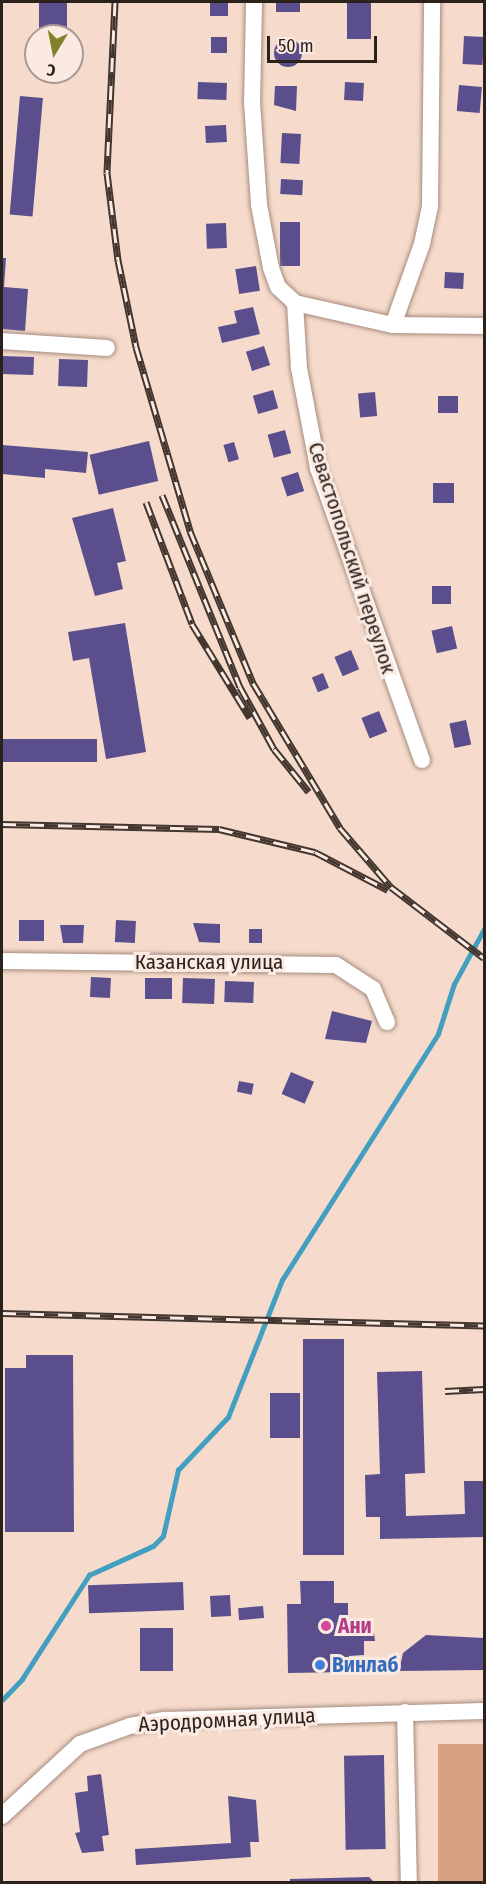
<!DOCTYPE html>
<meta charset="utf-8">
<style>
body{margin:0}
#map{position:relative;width:486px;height:1884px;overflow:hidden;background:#f6dbcc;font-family:"Fira Sans Condensed",sans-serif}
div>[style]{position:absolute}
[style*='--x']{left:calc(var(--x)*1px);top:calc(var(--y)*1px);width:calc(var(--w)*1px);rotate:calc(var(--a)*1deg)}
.green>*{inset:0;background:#d9a183;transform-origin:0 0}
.stream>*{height:4.5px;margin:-2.25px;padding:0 2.25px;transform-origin:2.25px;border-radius:2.25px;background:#439fbf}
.building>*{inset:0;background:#5a4f8c;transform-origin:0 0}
.round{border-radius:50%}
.roads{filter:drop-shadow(0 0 2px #a58b7e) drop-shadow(0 0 2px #a58b7e)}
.minor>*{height:16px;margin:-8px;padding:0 8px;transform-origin:8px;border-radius:8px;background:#fff}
.rail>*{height:7px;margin-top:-3.5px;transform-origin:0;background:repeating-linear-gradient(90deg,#fbeae2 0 14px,#42362f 0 28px);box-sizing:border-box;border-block:2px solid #42362f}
.dots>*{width:16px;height:16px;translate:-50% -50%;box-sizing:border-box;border:3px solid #fbeae2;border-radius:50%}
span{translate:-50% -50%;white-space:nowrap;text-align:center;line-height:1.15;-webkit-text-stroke:6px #fbeae2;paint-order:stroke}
.street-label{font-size:21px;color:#2c221c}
.hotel-label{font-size:21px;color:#b23c85;font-weight:700}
.left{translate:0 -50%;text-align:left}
.shop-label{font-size:21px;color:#366cbe;font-weight:700}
.frame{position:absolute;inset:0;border:3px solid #2c221c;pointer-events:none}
.north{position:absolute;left:24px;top:24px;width:60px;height:60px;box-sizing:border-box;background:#fbeae2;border:2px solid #a89a93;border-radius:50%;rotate:190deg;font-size:16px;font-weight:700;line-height:24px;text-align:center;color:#2c221c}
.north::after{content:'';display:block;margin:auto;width:21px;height:27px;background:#82822b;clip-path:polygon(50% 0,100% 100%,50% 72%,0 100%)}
.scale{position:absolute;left:267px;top:36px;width:110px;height:27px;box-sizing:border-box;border:3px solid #2c221c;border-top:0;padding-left:8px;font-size:18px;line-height:21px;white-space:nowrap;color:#2c221c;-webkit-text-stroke:4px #fbeae2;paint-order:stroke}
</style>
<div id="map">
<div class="green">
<div style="left:484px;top:1744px;width:138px;height:46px;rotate:90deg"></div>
</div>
<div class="stream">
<div style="--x:2;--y:1700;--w:29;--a:-46"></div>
<div style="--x:22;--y:1679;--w:124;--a:-57.2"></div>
<div style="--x:89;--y:1575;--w:70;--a:-24.4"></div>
<div style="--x:153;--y:1546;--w:14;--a:-45"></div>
<div style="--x:163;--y:1536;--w:68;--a:-77.2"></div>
<div style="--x:178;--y:1470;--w:73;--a:-46.7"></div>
<div style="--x:228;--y:1417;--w:147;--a:-68.5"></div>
<div style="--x:282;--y:1280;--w:291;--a:-57.6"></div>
<div style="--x:438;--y:1034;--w:52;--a:-72.3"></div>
<div style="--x:454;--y:984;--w:63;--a:-61.4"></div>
</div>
<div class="building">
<div style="left:39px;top:2px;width:28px;height:34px"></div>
<div style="left:210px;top:2px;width:18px;height:14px"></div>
<div style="left:276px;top:2px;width:24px;height:10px"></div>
<div style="left:347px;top:2px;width:24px;height:37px"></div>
<div style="left:464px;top:36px;width:20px;height:28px;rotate:3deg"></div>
<div style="left:211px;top:37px;width:16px;height:16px"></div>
<div class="round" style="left:274px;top:39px;width:28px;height:28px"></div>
<div style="left:198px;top:82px;width:29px;height:17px;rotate:2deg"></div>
<div style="left:345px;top:82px;width:19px;height:18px;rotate:3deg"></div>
<div style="left:459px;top:85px;width:23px;height:26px;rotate:5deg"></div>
<div style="clip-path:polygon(275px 86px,297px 86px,296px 111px,274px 105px)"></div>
<div style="left:20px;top:96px;width:23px;height:119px;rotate:5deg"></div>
<div style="left:226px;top:125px;width:17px;height:21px;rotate:87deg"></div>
<div style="left:282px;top:133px;width:19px;height:30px;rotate:3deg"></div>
<div style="left:281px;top:179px;width:22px;height:15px;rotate:3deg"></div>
<div style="left:280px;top:222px;width:20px;height:44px"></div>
<div style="left:226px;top:223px;width:25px;height:20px;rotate:88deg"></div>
<div style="clip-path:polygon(2px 258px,6px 258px,4px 287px,28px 289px,25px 331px,2px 329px)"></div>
<div style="left:256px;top:266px;width:25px;height:21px;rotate:81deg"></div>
<div style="left:445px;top:272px;width:19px;height:16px;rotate:3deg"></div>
<div style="clip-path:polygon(253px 307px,260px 334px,222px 343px,218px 327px,237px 323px,234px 311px)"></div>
<div style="left:264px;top:346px;width:20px;height:19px;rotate:72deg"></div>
<div style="left:2px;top:356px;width:32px;height:18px;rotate:2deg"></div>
<div style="left:59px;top:359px;width:29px;height:27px;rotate:2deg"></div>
<div style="left:273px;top:390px;width:19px;height:21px;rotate:74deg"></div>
<div style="left:375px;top:392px;width:24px;height:17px;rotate:85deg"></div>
<div style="left:438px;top:396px;width:20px;height:17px"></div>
<div style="left:285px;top:430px;width:24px;height:18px;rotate:75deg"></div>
<div style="left:149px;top:441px;width:41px;height:61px;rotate:77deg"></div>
<div style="left:234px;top:442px;width:18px;height:11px;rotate:74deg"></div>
<div style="clip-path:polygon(2px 445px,88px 452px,86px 473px,45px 469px,45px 478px,2px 474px)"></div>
<div style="left:298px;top:472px;width:20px;height:18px;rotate:72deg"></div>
<div style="left:454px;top:483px;width:20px;height:21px;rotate:90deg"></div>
<div style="clip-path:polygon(113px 508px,126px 561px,117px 563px,123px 589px,95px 596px,72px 518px)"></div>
<div style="left:432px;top:586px;width:19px;height:18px"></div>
<div style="clip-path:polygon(125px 623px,146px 752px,106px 759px,89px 658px,73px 661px,68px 632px)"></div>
<div style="left:452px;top:626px;width:23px;height:21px;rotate:77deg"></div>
<div style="left:351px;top:650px;width:21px;height:18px;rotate:67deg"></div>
<div style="left:323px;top:673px;width:16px;height:12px;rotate:68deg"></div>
<div style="left:379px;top:711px;width:22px;height:19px;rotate:68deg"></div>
<div style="left:466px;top:720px;width:25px;height:17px;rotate:78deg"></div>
<div style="left:97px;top:739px;width:23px;height:95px;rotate:90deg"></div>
<div style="left:19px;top:920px;width:25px;height:21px"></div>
<div style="left:116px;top:920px;width:20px;height:22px;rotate:3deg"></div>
<div style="clip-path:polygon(193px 923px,220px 924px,220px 943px,199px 942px)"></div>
<div style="clip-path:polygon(60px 925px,84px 925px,83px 943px,63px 943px)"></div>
<div style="left:249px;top:929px;width:13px;height:14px"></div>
<div style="left:91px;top:977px;width:20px;height:20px;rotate:3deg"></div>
<div style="left:145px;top:978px;width:27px;height:21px"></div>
<div style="left:183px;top:978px;width:32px;height:25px;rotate:2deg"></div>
<div style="left:225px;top:981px;width:29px;height:21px;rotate:2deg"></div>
<div style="clip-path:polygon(332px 1011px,372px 1021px,366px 1043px,325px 1039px)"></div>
<div style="left:291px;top:1072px;width:25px;height:24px;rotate:23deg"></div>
<div style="left:239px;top:1081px;width:15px;height:11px;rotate:11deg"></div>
<div style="left:303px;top:1339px;width:41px;height:216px"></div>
<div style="clip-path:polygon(26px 1355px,73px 1355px,74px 1532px,5px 1532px,5px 1368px,26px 1368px)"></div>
<div style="clip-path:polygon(422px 1371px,425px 1473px,405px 1474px,406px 1516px,465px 1514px,464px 1481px,484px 1481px,484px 1537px,380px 1539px,380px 1517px,366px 1517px,365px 1475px,380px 1474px,377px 1372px)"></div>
<div style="left:270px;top:1393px;width:30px;height:45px"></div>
<div style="clip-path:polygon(300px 1581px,334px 1581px,334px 1603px,348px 1603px,348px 1618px,364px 1618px,364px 1633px,374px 1633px,375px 1641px,364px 1641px,364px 1655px,349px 1656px,349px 1672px,288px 1673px,287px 1604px,301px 1604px)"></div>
<div style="left:183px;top:1582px;width:28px;height:95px;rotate:88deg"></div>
<div style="left:230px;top:1595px;width:21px;height:20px;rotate:87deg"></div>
<div style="left:263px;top:1606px;width:12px;height:25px;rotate:85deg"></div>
<div style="left:140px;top:1628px;width:33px;height:43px"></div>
<div style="clip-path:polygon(426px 1635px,484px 1638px,484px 1670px,399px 1671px,403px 1653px)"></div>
<div style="left:384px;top:1755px;width:94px;height:40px;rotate:89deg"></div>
<div style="clip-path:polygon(101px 1774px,109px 1835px,102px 1836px,104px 1851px,82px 1853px,75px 1833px,80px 1832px,75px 1793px,88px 1791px,87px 1776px)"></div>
<div style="clip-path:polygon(228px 1796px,256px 1800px,259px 1842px,250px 1842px,251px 1857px,136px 1865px,135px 1849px,231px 1843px)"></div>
<div style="clip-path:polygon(369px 1877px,374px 1882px,290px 1882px,290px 1879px)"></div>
</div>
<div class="roads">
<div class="minor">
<div style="--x:254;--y:2;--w:100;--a:91.1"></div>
<div style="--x:252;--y:102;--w:103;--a:86.1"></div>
<div style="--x:259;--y:205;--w:64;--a:79.2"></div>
<div style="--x:271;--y:268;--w:20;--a:70"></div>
<div style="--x:278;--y:287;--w:23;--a:43"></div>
<div style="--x:295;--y:303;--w:65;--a:86.5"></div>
<div style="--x:299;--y:368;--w:102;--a:79.2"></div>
<div style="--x:318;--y:468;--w:310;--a:70.4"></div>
<div style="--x:295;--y:303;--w:100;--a:12.7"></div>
<div style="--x:393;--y:325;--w:91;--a:0.6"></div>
<div style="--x:393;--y:325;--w:86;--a:-70.3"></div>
<div style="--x:422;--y:244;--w:40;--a:-78"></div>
<div style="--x:430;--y:205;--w:203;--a:-89.4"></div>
<div style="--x:2;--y:341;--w:105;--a:3.8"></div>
<div style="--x:2;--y:961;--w:334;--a:0.7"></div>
<div style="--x:336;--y:965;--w:44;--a:33"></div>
<div style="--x:373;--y:989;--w:36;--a:67"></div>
<div style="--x:405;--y:1712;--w:170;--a:88.7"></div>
<div style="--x:2;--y:1816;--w:106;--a:-42.7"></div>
<div style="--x:80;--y:1744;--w:53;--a:-19.8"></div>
<div style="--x:130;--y:1726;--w:36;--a:-10"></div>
<div style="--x:165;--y:1720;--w:319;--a:-1.6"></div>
</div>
</div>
<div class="rail">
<div style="--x:115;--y:2;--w:171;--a:92.7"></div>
<div style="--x:107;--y:173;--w:88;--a:82.8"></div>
<div style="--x:118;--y:260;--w:89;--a:78.3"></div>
<div style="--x:136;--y:347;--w:192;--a:73.6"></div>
<div style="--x:190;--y:531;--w:165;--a:67.5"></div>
<div style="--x:253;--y:683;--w:169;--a:59"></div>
<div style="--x:340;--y:828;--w:78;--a:49.2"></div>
<div style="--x:391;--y:887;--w:117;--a:37.4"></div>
<div style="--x:162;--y:495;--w:207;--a:67.9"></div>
<div style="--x:240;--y:687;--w:71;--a:61.3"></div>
<div style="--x:274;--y:749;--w:55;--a:50.9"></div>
<div style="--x:146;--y:502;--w:130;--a:69.3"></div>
<div style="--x:192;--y:624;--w:110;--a:58.3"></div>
<div style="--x:2;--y:824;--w:217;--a:1.3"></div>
<div style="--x:219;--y:829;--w:99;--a:13.5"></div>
<div style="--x:315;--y:852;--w:82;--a:27.5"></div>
<div style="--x:2;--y:1313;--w:482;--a:1.5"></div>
<div style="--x:445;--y:1391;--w:39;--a:-3"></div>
</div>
<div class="dots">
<div style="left:326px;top:1626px;background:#d1479c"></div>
<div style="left:320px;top:1665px;background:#3f7fe0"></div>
</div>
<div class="street-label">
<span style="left:352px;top:558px;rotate:72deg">Севастопольский переулок</span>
<span style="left:209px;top:962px">Казанская улица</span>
<span style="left:227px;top:1720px;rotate:-3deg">Аэродромная улица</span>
</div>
<div class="hotel-label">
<span class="left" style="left:338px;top:1626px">Ани</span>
</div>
<div class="shop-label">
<span class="left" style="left:332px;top:1665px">Винлаб</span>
</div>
<div class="frame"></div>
<div class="north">С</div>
<div class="scale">50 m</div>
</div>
